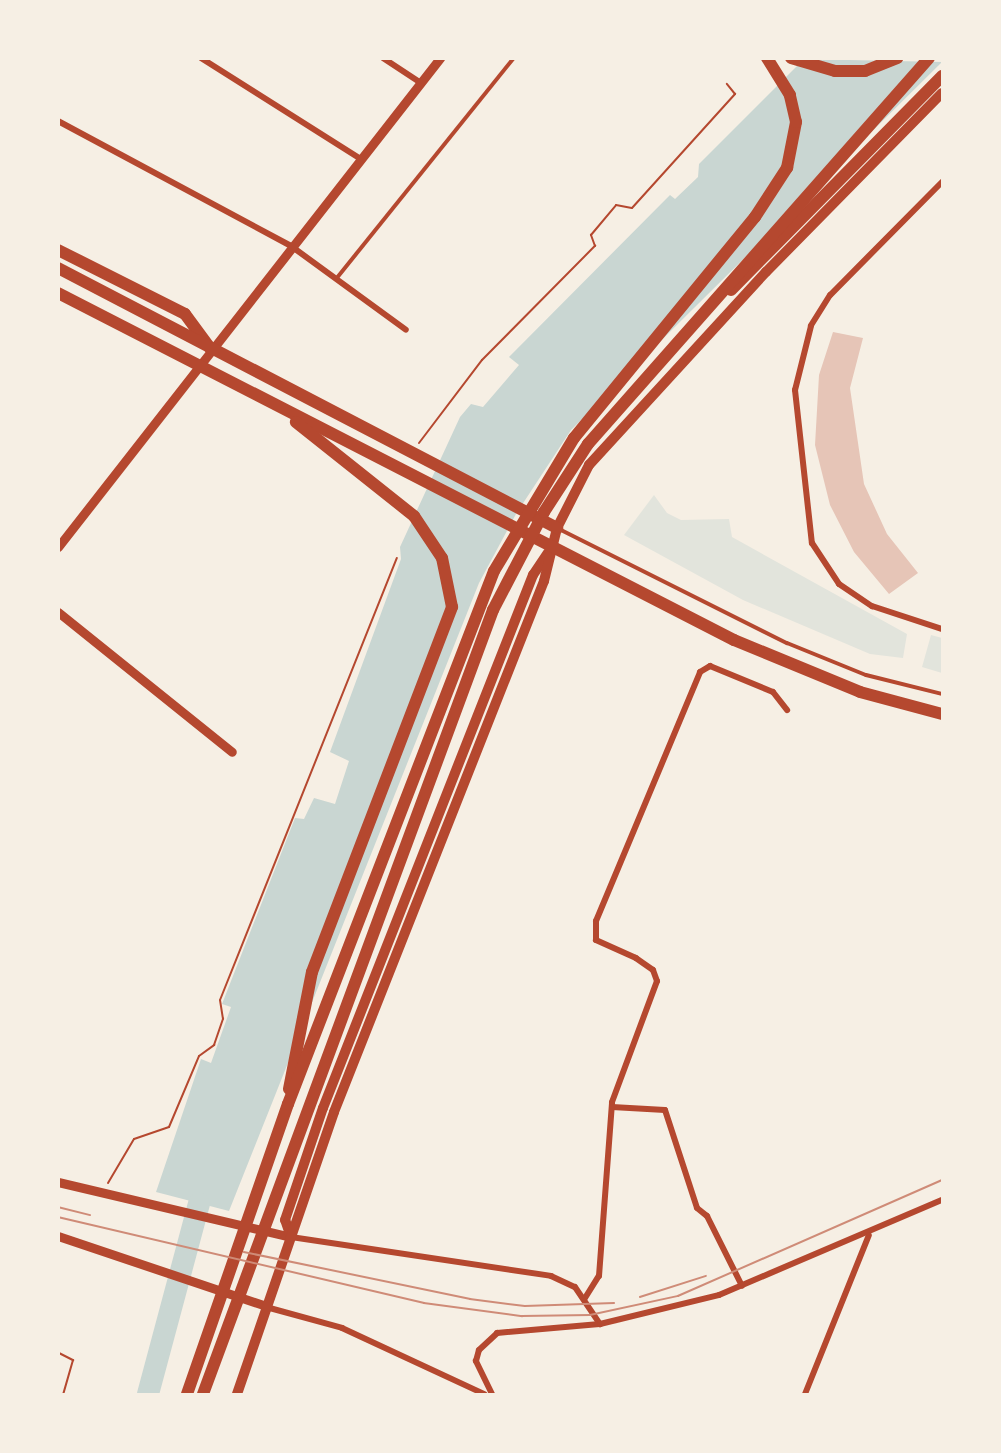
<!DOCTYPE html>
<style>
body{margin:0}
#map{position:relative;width:1001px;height:1453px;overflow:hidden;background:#f6efe4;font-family:Ubuntu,sans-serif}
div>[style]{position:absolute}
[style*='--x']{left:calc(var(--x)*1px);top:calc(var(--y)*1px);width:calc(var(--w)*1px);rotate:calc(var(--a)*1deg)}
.green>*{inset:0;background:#e2e4dc}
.water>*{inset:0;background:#c9d6d2}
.river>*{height:22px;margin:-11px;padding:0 11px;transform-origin:11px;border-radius:11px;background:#c9d6d2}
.building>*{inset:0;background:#e6c5b7}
.path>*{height:2px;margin:-1px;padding:0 1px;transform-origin:1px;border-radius:1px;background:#b5482f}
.service>*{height:4px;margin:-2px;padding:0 2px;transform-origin:2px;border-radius:2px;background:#b5482f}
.minor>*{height:6px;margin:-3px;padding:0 3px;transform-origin:3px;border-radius:3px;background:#b5482f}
.tertiary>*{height:9px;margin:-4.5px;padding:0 4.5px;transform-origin:4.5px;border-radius:4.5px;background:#b5482f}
.secondary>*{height:10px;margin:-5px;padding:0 5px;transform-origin:5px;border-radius:5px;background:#b5482f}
.primary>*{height:12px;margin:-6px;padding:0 6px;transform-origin:6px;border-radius:6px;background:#b5482f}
.trunk>*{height:12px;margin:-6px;padding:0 6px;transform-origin:6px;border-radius:6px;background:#b5482f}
.tram>*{height:1.5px;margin:-0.75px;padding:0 0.75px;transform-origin:0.75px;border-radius:0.75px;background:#cf8b77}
span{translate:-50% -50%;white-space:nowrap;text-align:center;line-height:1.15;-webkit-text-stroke:5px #f6efe4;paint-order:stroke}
.frame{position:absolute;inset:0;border:60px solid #f6efe4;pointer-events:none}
</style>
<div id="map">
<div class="green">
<div style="clip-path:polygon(654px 495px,667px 513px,681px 520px,729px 519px,732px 537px,907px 634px,903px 658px,870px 654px,743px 600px,624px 535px)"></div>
<div style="clip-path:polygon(931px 635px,942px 638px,942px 673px,922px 667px)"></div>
</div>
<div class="water">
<div style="clip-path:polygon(804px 59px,942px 62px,571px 430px,516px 514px,479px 583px,229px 1211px,156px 1192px,201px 1059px,211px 1063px,231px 1007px,222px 1004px,295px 818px,304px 819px,314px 798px,335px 804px,349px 761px,330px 752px,401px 559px,400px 547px,460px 417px,471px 404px,483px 407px,519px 365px,509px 357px,670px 195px,675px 199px,698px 177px,699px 164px)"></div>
</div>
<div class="river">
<div style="--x:148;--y:1394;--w:197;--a:-75"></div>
</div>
<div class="building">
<div style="clip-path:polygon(833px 332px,863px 338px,850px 388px,864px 484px,887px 534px,918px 573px,889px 594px,854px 552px,830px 505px,815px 445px,819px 375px)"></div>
</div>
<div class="path">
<div style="--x:419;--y:443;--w:104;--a:-52.8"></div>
<div style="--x:482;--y:360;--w:161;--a:-45.3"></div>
<div style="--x:595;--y:246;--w:12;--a:-110"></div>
<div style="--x:591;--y:235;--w:39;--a:-50"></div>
<div style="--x:616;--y:205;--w:16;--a:11"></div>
<div style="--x:632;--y:208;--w:154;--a:-47.9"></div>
<div style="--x:735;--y:94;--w:13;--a:-129"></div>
<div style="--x:108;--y:1183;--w:51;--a:-59.4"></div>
<div style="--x:134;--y:1139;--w:37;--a:-19"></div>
<div style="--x:169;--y:1127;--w:77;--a:-67.1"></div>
<div style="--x:199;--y:1056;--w:19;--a:-36"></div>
<div style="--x:214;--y:1045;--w:28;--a:-71"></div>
<div style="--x:223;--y:1019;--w:19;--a:-99"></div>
<div style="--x:220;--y:1000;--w:476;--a:-68.2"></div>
<div style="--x:59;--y:1353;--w:16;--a:27"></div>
<div style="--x:73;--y:1360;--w:35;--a:106"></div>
</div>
<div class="service">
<div style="--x:336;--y:279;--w:284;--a:-51.2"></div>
<div style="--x:559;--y:529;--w:255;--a:26.6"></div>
<div style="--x:787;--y:643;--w:85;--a:22.1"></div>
<div style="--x:866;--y:675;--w:78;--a:14"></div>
</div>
<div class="minor">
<div style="--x:201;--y:58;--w:189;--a:32.3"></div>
<div style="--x:383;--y:58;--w:45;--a:33.3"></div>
<div style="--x:58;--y:121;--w:264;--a:28.2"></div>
<div style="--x:291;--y:246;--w:142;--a:36.1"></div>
<div style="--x:942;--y:182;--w:159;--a:134.7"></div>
<div style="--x:830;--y:295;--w:36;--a:122"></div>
<div style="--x:811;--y:326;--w:66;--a:104"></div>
<div style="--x:795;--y:390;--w:154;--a:83.7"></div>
<div style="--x:812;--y:543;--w:49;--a:56.6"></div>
<div style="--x:839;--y:584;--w:40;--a:34"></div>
<div style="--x:872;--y:606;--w:74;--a:18.2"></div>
<div style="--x:612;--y:1107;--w:53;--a:3.2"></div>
<div style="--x:665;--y:1110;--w:103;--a:71.9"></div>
<div style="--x:697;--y:1208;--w:13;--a:39"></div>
<div style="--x:707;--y:1216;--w:78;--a:63.4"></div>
<div style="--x:291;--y:1237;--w:263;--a:8.5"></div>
<div style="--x:551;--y:1276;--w:26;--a:25"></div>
<div style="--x:575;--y:1287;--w:45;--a:56"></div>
<div style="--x:585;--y:1298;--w:26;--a:-58"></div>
<div style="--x:599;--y:1276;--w:174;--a:-85.7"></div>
<div style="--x:612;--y:1102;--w:129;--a:-69.6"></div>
<div style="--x:657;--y:981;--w:12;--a:-110"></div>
<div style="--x:653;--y:970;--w:21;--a:-145"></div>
<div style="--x:636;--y:958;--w:44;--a:-155.8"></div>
<div style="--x:596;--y:940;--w:19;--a:-90"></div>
<div style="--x:596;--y:921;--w:270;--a:-67.3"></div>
<div style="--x:700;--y:672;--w:12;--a:-31"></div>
<div style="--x:710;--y:666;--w:68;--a:22.4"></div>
<div style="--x:773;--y:692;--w:23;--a:52"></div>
<div style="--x:266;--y:1307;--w:79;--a:15.4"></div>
<div style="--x:342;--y:1328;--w:157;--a:24.9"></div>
<div style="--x:492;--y:1394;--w:37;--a:-116"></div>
<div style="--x:476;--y:1361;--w:11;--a:-75"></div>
<div style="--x:479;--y:1350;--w:25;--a:-43"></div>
<div style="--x:497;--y:1333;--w:103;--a:-5"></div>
<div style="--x:600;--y:1324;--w:122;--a:-13.7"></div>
<div style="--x:719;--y:1295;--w:242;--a:-23.1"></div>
<div style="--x:805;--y:1394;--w:171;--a:-68.1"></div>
</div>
<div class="tertiary">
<div style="--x:58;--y:547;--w:621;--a:-52"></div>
<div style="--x:58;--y:612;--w:223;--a:38.8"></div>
<div style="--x:58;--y:1182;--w:239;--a:13.3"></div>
<div style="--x:58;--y:1236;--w:219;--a:18.6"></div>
</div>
<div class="secondary">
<div style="--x:291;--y:1237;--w:18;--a:-109"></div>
<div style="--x:285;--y:1220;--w:118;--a:-71.3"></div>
<div style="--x:323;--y:1108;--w:573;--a:-68.5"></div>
<div style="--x:533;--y:575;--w:27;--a:-56"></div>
<div style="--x:237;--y:1394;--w:298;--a:-71"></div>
<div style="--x:334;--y:1112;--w:571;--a:-68.42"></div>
<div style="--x:544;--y:581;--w:55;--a:-76.2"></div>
<div style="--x:557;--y:528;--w:71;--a:-63.1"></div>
<div style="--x:589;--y:465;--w:262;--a:-47.5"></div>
<div style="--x:766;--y:272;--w:251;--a:-45.5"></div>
</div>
<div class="primary">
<div style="--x:58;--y:250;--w:142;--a:26.7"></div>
<div style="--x:185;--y:314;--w:42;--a:53.7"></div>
</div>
<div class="trunk">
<div style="--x:791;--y:58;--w:46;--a:16.5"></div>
<div style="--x:835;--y:71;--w:30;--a:0"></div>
<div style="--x:865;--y:71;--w:35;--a:-22"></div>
<div style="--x:58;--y:268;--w:563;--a:27.52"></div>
<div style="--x:731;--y:290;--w:301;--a:-45.4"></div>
<div style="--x:58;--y:293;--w:760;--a:27.17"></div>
<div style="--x:734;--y:640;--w:136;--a:22.4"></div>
<div style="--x:860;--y:692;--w:85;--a:15"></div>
<div style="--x:289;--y:1089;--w:119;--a:-78.9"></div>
<div style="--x:312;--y:972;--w:391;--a:-69"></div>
<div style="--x:452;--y:607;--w:50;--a:-101.5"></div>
<div style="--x:442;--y:558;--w:50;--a:-123.7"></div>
<div style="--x:414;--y:516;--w:151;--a:-141.5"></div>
<div style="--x:187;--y:1394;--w:307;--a:-70.8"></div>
<div style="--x:288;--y:1104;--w:571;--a:-68.87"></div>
<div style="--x:494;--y:571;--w:155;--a:-59"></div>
<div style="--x:574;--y:438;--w:286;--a:-50.7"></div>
<div style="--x:755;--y:217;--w:59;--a:-56.9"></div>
<div style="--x:787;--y:168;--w:47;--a:-78.9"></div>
<div style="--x:796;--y:122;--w:28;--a:-103"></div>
<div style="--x:790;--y:95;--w:44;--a:-121.9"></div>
<div style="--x:203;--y:1394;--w:836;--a:-69.7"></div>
<div style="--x:493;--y:610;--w:110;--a:-62.5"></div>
<div style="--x:544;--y:512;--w:81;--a:-57.1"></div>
<div style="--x:588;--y:444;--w:515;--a:-48.54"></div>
</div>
<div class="tram">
<div style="--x:58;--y:1207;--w:33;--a:14"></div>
<div style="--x:58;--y:1217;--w:376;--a:13.2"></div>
<div style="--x:424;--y:1303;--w:99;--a:7.6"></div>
<div style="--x:522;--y:1316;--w:68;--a:-0.8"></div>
<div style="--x:590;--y:1315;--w:90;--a:-12.2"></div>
<div style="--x:678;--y:1296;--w:288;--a:-23.7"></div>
<div style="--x:244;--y:1252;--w:231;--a:11.7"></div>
<div style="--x:470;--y:1299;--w:55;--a:7.3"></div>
<div style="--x:525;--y:1306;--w:89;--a:-1.9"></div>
<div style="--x:640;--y:1297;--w:69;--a:-17.7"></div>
</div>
<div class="frame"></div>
</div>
